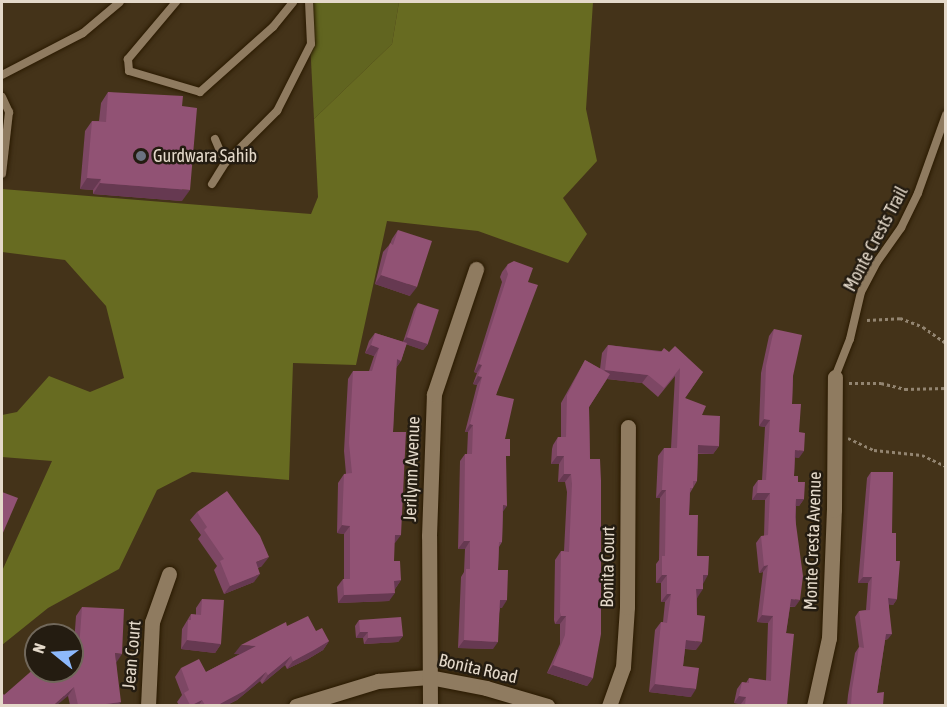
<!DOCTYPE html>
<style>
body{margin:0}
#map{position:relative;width:947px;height:707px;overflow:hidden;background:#443319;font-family:"Asap Condensed",sans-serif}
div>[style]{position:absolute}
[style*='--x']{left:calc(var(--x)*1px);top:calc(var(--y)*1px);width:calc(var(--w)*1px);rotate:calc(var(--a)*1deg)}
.green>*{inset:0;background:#616520}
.forest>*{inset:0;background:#676b21}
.path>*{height:3px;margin-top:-1.5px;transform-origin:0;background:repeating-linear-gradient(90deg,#938571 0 3px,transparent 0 6px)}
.roads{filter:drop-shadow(0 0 2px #2a1a01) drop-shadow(0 0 2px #2a1a01)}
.lane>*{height:8px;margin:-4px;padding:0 4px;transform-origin:4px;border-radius:4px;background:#8f7b60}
.street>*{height:15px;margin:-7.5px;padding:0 7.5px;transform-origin:7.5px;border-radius:7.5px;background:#8f7b60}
.wall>*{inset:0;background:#7d4764}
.shaded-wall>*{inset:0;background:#663951}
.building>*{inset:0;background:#915274;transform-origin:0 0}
.dots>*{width:16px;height:16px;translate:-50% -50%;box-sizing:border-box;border:3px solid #241c11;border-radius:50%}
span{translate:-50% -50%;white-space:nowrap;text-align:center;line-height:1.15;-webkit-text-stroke:5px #241c11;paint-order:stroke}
.poi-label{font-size:18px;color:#e4d9ca}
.left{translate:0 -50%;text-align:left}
.street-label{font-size:18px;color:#e4d9ca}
.frame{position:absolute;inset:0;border:3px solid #e4d9ca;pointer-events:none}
.north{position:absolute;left:24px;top:623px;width:60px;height:60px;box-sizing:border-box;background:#241c11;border:2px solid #71685b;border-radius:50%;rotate:288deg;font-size:16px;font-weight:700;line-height:24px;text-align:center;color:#e4d9ca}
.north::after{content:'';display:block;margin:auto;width:21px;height:27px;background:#8db9fc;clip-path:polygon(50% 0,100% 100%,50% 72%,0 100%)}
</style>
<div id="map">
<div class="green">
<div style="clip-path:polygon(308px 2px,399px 2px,392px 44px,314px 119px)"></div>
</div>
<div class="forest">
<div style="clip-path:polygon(399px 2px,593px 2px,586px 109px,597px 161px,563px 198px,587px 234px,568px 263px,478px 231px,387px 221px,356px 365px,293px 363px,289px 480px,192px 472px,157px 490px,119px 569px,48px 608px,2px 645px,2px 571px,52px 461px,2px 457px,2px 415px,17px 412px,49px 376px,90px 392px,124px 378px,106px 306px,65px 260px,2px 252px,2px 189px,311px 214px,318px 197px,314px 119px,392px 44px)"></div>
</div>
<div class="path">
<div style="--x:867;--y:320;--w:33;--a:-3"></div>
<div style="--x:900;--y:318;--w:25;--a:21"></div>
<div style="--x:923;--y:327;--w:28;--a:35"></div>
<div style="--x:849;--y:383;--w:32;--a:0"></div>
<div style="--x:881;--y:383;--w:25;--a:14"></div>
<div style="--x:905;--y:389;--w:41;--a:-1.4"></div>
<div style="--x:848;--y:438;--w:29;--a:25"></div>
<div style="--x:874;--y:450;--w:48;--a:5.9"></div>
<div style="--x:922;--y:455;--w:26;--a:25"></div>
</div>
<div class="roads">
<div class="lane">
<div style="--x:176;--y:2;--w:75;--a:130.1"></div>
<div style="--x:128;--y:59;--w:12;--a:85"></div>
<div style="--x:129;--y:71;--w:74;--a:16.5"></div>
<div style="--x:200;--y:92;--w:98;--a:-41.7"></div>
<div style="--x:273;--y:27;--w:32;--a:-51"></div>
<div style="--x:2;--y:75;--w:91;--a:-27.4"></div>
<div style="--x:83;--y:33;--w:48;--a:-40"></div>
<div style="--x:2;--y:97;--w:17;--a:65"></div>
<div style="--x:9;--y:112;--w:62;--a:96.4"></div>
<div style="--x:215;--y:139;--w:26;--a:67"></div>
<div style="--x:225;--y:163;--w:74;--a:-45"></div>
<div style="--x:277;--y:111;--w:75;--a:-63.1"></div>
<div style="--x:311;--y:44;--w:42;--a:-92.7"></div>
<div style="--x:212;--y:184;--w:25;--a:-58"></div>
<div style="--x:835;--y:377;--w:41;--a:-68.5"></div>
<div style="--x:850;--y:339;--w:48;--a:-76.8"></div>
<div style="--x:861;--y:292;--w:34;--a:-62"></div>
<div style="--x:877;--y:262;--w:42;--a:-54.8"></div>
<div style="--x:901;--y:228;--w:39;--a:-64"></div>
<div style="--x:918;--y:193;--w:83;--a:-70.3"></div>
</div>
<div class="street">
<div style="--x:148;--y:706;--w:84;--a:-87.3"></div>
<div style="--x:152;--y:622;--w:51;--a:-70.5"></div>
<div style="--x:296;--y:706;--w:86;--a:-17"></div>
<div style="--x:378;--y:681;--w:51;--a:-4.5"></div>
<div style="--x:429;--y:677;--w:58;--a:10.9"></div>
<div style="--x:486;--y:688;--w:64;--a:16.4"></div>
<div style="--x:430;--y:706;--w:170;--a:-90.3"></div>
<div style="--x:429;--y:536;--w:142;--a:-88"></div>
<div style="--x:434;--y:394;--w:132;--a:-71.4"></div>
<div style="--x:609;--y:706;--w:41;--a:-70.3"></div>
<div style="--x:623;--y:667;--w:60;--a:-86.2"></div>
<div style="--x:627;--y:607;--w:180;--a:-89.7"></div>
<div style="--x:814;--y:706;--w:70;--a:-77.6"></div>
<div style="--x:829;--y:638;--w:128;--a:-87.8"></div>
<div style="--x:834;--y:510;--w:133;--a:-89.6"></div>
</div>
</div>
<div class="wall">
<div style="clip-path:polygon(108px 92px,182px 106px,182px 201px,93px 194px,93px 190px,80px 189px,85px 131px,92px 121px,99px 121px,101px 103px)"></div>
<div style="clip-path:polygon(398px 230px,410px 296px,375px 284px,383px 252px,390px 244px,392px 239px)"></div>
<div style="clip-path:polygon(508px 264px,528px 282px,496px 395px,505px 439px,506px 460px,503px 512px,502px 542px,499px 547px,498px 570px,502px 608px,500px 608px,493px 649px,458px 648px,461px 577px,464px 572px,465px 549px,458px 549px,460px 461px,465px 454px,467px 454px,468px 432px,465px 432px,477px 385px,473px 384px,477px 373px,474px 372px,502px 282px,500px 277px,502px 272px)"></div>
<div style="clip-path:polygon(418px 303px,428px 344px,423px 350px,406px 344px,401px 361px,396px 368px,394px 404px,393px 432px,395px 543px,394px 543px,394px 561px,401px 580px,395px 589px,389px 601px,338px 603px,337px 587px,343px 579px,344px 579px,344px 534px,337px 533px,338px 483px,344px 474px,346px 474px,344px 451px,348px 379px,353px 371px,369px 371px,374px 356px,365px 353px,369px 341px,375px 333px,403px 342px,414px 309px)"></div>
<div style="clip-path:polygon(774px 329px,793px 376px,792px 404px,799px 432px,799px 458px,795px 457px,794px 476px,798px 482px,804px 499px,799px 506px,796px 506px,795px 607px,790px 607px,786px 633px,787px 705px,741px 705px,741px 704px,734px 703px,737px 689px,742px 682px,746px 683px,749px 678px,766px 681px,768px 623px,757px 622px,763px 572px,759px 573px,756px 543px,761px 536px,764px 536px,765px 500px,752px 500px,753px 487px,758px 480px,762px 480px,765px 427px,759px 426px,761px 373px,769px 336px)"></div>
<div style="clip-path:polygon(608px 345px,669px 352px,703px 372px,685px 398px,702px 415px,719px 446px,713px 454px,698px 454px,697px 481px,690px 493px,689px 515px,703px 584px,697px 598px,696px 650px,685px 649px,683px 666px,691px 697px,649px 692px,655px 630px,661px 622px,663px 622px,665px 602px,661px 602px,661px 583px,656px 583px,656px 564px,659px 560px,660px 498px,656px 498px,658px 456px,664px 448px,671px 448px,675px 376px,658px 397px,642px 383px,607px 379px,589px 407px,593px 678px,587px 686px,547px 673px,560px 644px,560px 624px,555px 624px,554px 620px,555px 560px,561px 551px,564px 551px,567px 492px,565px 482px,558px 482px,559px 464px,551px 464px,552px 449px,553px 445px,558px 437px,561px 437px,561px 403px,580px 369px,585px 360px,600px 369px,602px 353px)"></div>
<div style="clip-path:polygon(871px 472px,892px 533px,896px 561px,897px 599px,893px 605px,889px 604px,888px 639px,885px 640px,877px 693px,883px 705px,847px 705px,848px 695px,855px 653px,859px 647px,855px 617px,859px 611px,866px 610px,868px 583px,858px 583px,867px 478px)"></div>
<div style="clip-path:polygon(197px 512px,262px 566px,258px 568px,254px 582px,224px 594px,214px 570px,217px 566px,198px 539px,201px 535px,190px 520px)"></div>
<div style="clip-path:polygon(202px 599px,221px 644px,215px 653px,181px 649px,182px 629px,191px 614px,196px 615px,196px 608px)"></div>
<div style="clip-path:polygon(82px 607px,116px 662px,119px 705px,70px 705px,68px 696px,4px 695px,55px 677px,67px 675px,67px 672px,68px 671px,72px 671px,76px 616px)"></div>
<div style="clip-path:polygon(359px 620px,403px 636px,398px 642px,364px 644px,363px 638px,356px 638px,355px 626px)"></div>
<div style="clip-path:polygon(287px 626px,316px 631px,329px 641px,323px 650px,308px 659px,287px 669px,285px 665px,262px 684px,260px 681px,237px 700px,227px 705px,179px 705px,177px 702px,182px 695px,175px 677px,181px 668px,206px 672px,240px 654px,234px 654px)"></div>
</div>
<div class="shaded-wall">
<div style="clip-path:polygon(87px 178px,101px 179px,93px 190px,80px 189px)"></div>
<div style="clip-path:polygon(100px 183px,190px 190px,182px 201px,93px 194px)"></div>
<div style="clip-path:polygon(381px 275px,417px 287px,410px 296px,375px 284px)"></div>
<div style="clip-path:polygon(407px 337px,428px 344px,423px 350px,402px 343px)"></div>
<div style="clip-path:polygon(371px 345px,379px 348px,374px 356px,365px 353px)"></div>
<div style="clip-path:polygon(397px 359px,401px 361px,395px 369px)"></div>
<div style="clip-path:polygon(479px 364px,482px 365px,477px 373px,474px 372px)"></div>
<div style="clip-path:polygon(605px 370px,648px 375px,642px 383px,599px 378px)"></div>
<div style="clip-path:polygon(478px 376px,482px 377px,477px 385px,473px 384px)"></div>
<div style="clip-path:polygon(764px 419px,770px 420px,765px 427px,759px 426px)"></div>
<div style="clip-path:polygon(470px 424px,473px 425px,468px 432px,465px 432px)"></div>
<div style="clip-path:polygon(698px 445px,719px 446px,713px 454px,692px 453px)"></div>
<div style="clip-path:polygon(795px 450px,804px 451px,799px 458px,790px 457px)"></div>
<div style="clip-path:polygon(557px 456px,564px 456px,559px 464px,551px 464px)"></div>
<div style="clip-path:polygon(564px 474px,571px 474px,565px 482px,558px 482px)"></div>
<div style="clip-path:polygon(662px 490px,666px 490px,660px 498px,656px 498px)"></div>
<div style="clip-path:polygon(757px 493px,770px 493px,765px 500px,752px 500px)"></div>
<div style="clip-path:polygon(796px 499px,804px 499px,799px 506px,791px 506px)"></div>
<div style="clip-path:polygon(503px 505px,507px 506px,502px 513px)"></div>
<div style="clip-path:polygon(342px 525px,350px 526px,344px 534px,337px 533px)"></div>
<div style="clip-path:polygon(395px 535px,401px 535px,395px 543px,389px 543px)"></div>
<div style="clip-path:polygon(464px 541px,470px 541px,465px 549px,458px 549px)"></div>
<div style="clip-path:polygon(269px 557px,262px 566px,249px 571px,256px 562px)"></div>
<div style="clip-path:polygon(768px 565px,763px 572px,759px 573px,764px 566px)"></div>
<div style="clip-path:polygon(260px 574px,254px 582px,224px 594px,230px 586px)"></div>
<div style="clip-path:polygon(662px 575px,667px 575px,661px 583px,656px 583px)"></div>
<div style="clip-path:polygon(703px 575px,708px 575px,703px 584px)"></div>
<div style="clip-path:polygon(863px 577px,872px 577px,868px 583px,858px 583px)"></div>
<div style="clip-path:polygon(401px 580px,395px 589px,389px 589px,394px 581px)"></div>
<div style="clip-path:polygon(696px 589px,703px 589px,697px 598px)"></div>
<div style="clip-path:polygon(395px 593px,389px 601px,338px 603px,344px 595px)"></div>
<div style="clip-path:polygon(667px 594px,671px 594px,665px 602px,661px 602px)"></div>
<div style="clip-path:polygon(888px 598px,897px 599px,893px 605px,884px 604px)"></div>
<div style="clip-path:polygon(791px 599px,800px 600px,795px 607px,786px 606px)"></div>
<div style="clip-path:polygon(500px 600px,507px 600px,502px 608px,495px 608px)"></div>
<div style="clip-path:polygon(762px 615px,773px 616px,768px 623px,757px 622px)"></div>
<div style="clip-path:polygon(561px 616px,566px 616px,560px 624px,555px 624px)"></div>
<div style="clip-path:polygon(360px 632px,368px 632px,363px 638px,356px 638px)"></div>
<div style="clip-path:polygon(886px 634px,892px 634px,888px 639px,882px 640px)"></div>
<div style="clip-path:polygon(403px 636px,398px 642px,364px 644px,368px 638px)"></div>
<div style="clip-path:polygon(187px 640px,221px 644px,215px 653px,181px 649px)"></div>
<div style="clip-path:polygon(464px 640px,498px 642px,493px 649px,458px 648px)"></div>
<div style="clip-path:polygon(686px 640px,702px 642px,696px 650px,680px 648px)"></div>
<div style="clip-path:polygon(329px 641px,323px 650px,308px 659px,287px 669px,293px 661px)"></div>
<div style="clip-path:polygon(241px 645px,256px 646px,250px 655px,234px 654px)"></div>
<div style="clip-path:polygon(115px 653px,122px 654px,116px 663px)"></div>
<div style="clip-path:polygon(291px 656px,285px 665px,262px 684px,268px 675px)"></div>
<div style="clip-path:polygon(553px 665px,593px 678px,587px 686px,547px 673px)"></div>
<div style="clip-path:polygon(266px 672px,260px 681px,237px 700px,227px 705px,218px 705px)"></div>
<div style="clip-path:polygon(655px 684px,696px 689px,691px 697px,649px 692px)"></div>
<div style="clip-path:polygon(74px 687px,68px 696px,57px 705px,54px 705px)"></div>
<div style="clip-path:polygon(739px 696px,746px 697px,741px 704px,734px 703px)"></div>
<div style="clip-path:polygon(202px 700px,199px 705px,192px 705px)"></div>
<div style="clip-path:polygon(121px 702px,119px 705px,98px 705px)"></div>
</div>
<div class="building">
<div style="clip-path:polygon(108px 92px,183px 96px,182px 106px,197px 108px,190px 190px,100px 183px,101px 179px,87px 178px,92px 121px,106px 122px)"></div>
<div style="clip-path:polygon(398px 230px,432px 241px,417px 287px,381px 275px,390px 243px,393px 245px)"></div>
<div style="clip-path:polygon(514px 261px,533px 268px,528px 282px,538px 285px,496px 395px,514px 399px,505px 439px,510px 439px,510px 456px,506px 456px,507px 506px,503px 505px,502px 542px,499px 542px,498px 570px,508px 570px,507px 600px,500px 600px,498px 642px,464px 640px,466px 569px,470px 569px,470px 541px,464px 541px,465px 454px,472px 454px,473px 425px,470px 424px,482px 377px,478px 376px,482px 365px,479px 364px,508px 274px,506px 269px,508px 264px)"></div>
<div style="left:418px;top:303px;width:22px;height:36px;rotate:18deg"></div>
<div style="clip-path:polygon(774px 329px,802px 335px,793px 376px,792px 404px,801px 404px,799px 432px,805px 433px,804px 451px,795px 450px,794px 476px,798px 476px,798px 482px,805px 482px,804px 499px,796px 499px,795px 517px,803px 576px,800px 600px,791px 599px,786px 633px,794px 634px,787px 705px,745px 705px,746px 697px,739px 696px,742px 682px,749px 683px,749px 678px,771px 681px,773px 616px,762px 615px,768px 565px,764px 566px,761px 536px,768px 535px,770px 493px,757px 493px,758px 480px,766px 480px,770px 420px,764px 419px,766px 366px)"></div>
<div style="clip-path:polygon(375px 333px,407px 343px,401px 361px,397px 359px,393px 432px,406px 432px,401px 535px,395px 535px,394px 561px,400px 561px,401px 580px,394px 581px,395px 593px,344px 595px,343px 579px,350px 579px,350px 526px,342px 525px,344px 474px,352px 473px,349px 443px,353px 371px,372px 371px,379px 348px,371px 345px)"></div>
<div style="clip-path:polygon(608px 345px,661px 352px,664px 348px,669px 352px,675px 346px,703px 372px,685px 398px,706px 406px,702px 415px,720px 416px,719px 446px,698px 445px,697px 481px,693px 481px,693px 488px,690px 488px,689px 515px,698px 515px,697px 556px,709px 556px,708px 575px,703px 575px,703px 589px,696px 589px,697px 615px,705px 616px,702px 642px,686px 640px,683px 666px,699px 668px,696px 689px,655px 684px,661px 622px,667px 623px,671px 594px,667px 594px,667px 575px,662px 575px,662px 556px,665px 556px,666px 490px,662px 490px,664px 448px,677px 448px,680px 368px,664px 388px,648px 375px,605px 370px)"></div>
<div style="clip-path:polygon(585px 360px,610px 374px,589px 407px,590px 459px,600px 459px,601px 481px,601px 634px,593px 678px,553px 665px,565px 635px,566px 616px,561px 616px,560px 612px,561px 551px,569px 552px,572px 484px,571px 474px,564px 474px,564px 456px,557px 456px,557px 441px,558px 437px,566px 437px,567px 395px)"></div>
<div style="clip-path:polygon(871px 472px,893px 472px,892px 533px,896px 533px,896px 561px,900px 561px,897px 599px,888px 598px,892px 634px,886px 634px,877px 693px,884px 692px,883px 705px,851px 705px,852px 689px,859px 647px,864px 648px,859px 611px,870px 610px,872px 577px,863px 577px)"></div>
<div style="clip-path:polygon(227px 491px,260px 536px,269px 557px,256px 562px,260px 574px,230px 586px,220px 561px,224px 559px,204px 530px,207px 527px,197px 512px)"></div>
<div style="clip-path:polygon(2px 492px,18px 498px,2px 535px)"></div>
<div style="clip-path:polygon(202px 599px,224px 600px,221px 644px,187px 640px,188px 620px,191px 620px,191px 614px,201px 615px)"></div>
<div style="clip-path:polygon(82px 607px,124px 609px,122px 654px,115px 653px,121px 702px,98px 705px,78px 705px,74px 687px,54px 705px,2px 705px,2px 692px,4px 695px,36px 667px,36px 671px,50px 671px,55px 677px,74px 674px,73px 664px,78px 663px)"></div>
<div style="clip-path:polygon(308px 616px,316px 631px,322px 628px,329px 641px,314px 650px,293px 661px,291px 656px,268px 675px,266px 672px,244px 691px,218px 705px,205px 705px,202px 700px,192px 705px,190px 705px,184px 693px,189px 690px,181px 668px,199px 659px,206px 672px,256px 646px,241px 645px,286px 622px,287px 626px)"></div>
<div style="clip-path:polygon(401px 617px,403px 636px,368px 638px,368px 632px,360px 632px,359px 620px)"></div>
</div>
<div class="dots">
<div style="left:141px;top:156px;background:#6b7280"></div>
</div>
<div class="poi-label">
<span class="left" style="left:153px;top:156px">Gurdwara Sahib</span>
</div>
<div class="street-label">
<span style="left:876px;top:239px;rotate:-62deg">Monte Crests Trail</span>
<span style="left:412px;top:469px;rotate:-88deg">Jerilynn Avenue</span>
<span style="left:813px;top:541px;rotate:-88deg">Monte Cresta Avenue</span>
<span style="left:608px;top:567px;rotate:-89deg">Bonita Court</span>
<span style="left:132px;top:655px;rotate:-85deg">Jean Court</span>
<span style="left:478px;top:669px;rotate:13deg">Bonita Road</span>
</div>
<div class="frame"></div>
<div class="north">N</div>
</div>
